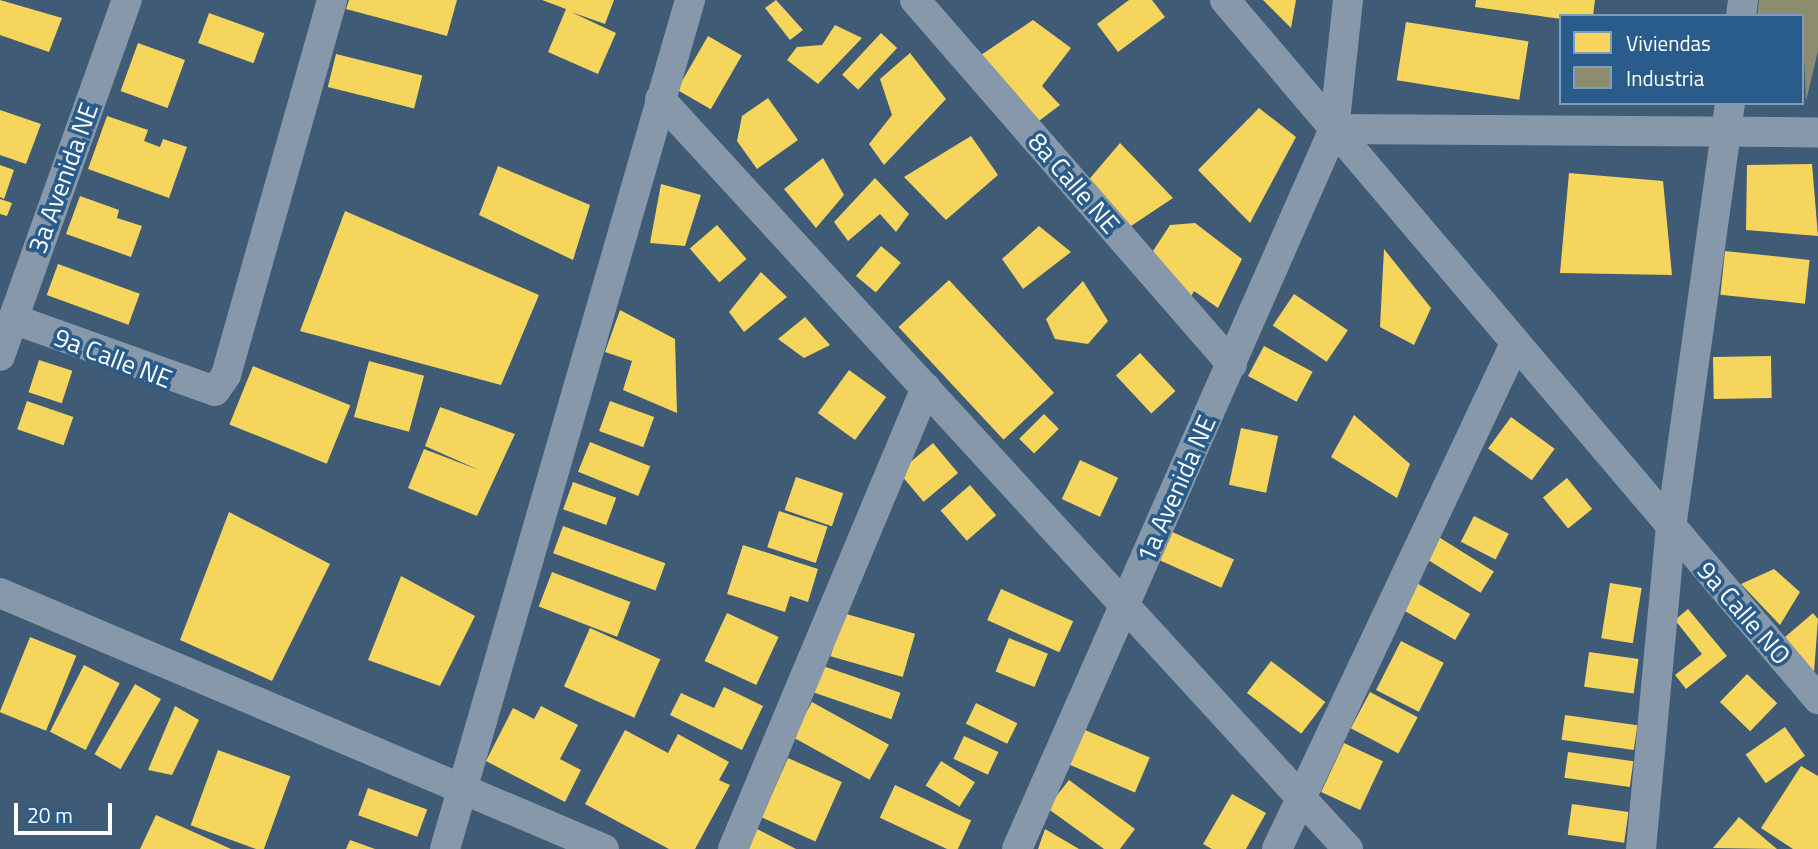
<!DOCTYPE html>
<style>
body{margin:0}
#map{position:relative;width:1818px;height:849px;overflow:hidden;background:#3f5b75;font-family:"Titillium Web",sans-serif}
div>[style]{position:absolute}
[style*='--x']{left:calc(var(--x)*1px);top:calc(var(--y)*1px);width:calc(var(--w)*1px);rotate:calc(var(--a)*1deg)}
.homes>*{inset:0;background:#f6d55c;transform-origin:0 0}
.industry>*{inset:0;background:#8c8c6e}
.minor>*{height:30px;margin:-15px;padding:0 15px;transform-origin:15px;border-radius:15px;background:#8698a9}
span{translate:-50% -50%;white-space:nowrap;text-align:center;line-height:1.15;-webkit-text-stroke:7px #295c8b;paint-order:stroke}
.street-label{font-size:26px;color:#fff}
.legend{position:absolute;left:1559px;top:14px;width:245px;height:91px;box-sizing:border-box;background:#295c8b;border:2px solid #7f9db9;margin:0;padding:9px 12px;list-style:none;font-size:21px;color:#fff}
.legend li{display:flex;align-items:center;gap:14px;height:35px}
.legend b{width:35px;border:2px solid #7f9db9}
.scale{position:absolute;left:14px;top:803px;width:98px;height:32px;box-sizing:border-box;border:4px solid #fff;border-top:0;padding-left:9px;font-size:21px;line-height:24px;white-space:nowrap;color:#fff;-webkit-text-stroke:5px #295c8b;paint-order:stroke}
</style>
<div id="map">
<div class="homes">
<div style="clip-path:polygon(0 0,62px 18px,49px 52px,0 35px)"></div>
<div style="clip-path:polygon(349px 0,457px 0,447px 36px,346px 9px)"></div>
<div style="clip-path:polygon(542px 0,614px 0,605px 24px,571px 12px,616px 33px,598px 74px,548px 52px,566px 9px)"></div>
<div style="clip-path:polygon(776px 0,803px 30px,790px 40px,765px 8px)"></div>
<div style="clip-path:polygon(1129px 0,1152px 0,1165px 17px,1118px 52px,1097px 24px)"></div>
<div style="clip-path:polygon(1263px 0,1296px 0,1291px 28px)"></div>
<div style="clip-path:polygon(1476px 0,1595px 0,1593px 16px,1561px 19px,1475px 7px)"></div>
<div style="left:209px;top:13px;width:59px;height:32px;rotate:20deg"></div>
<div style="clip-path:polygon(1033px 20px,1071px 48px,1042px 86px,1060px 105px,1035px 124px,981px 55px)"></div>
<div style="left:1406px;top:22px;width:124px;height:59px;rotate:9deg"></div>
<div style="clip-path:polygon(835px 25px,862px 38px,818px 84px,787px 60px,797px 47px,822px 45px)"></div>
<div style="left:881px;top:33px;width:22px;height:57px;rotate:43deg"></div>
<div style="left:708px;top:36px;width:39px;height:62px;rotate:30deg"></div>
<div style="left:138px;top:43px;width:50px;height:51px;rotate:20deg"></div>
<div style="clip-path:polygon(910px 53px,946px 99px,884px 165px,869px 144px,892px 115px,880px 79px)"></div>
<div style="left:336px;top:54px;width:89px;height:34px;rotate:14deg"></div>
<div style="clip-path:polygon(768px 98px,798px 140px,757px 169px,737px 141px,742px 116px)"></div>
<div style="clip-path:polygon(1259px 108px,1296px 137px,1250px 223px,1198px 170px)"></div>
<div style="clip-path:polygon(0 110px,41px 124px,26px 164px,0 155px)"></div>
<div style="clip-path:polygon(107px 116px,148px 130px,144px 141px,160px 147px,163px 139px,187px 147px,169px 198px,88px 169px)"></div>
<div style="clip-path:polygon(971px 136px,998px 175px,946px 220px,904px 177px)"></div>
<div style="clip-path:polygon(1120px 143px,1173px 198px,1128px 228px,1086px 183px)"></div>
<div style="clip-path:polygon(823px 158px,844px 195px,816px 228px,784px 189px)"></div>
<div style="clip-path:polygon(1812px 164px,1818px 236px,1746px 230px,1747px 165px)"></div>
<div style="clip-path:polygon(0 165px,14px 170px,4px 199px,0 197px)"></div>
<div style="clip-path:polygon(498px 166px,590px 205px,573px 260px,479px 215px)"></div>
<div style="clip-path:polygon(1569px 173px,1663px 181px,1672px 275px,1560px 273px)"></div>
<div style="clip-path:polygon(875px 178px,909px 214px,896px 232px,880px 214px,848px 241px,834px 222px)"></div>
<div style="clip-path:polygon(661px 184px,701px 195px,685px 246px,650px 243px)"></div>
<div style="clip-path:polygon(80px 196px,119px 210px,117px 218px,142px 226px,131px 257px,66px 234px)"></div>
<div style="clip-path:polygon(0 199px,12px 203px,7px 216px,0 214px)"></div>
<div style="clip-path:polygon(345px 211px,539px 295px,501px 385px,300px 331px)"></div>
<div style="clip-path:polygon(1195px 223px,1242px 259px,1218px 308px,1194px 291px,1188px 302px,1153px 251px,1170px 225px)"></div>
<div style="left:717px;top:225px;width:45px;height:36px;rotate:49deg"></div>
<div style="clip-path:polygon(1039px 226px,1071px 252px,1023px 289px,1002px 259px)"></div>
<div style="left:881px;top:246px;width:26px;height:39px;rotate:40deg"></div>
<div style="clip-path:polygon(1384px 249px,1431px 308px,1414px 345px,1380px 327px)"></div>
<div style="left:1725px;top:251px;width:85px;height:44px;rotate:6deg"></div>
<div style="left:58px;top:264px;width:87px;height:33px;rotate:20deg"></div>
<div style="clip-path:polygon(761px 272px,787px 297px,744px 332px,729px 312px)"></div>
<div style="left:949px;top:280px;width:154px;height:69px;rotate:47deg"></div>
<div style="clip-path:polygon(1083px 281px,1108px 321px,1088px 344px,1055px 339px,1046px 319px)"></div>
<div style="left:1294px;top:294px;width:65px;height:38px;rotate:34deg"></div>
<div style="clip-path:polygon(620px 310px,675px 339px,677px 413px,623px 390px,632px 361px,605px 352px)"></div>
<div style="clip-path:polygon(805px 317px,830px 345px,804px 358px,778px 339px)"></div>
<div style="left:1264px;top:346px;width:55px;height:34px;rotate:28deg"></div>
<div style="left:1140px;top:353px;width:52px;height:33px;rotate:47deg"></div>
<div style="left:1771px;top:356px;width:42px;height:58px;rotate:89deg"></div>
<div style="left:39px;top:360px;width:35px;height:34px;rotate:18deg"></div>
<div style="left:369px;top:361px;width:57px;height:58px;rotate:15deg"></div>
<div style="left:253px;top:366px;width:105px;height:63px;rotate:22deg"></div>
<div style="left:849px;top:370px;width:46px;height:53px;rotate:36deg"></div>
<div style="left:27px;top:401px;width:49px;height:30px;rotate:19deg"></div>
<div style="left:610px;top:401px;width:47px;height:32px;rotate:20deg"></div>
<div style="clip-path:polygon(440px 407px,515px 434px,477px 516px,408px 488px,424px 449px,479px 470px,425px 446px)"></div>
<div style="left:1044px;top:414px;width:21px;height:35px;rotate:45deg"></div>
<div style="clip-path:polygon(1354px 415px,1410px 464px,1397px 498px,1331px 457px)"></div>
<div style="left:1511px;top:417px;width:54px;height:39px;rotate:36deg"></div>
<div style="left:1241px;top:428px;width:38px;height:58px;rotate:12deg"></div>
<div style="left:590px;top:442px;width:65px;height:32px;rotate:22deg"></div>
<div style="left:933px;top:443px;width:39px;height:45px;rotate:50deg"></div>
<div style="left:1080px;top:460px;width:42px;height:43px;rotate:25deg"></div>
<div style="left:796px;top:477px;width:50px;height:35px;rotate:19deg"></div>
<div style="left:1567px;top:478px;width:40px;height:31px;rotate:51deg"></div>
<div style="left:573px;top:482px;width:46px;height:29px;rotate:20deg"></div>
<div style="left:970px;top:485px;width:40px;height:39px;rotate:49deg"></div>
<div style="left:779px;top:511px;width:51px;height:38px;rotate:18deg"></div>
<div style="clip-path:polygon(229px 512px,330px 564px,272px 681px,180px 640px)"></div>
<div style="left:1474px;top:516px;width:39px;height:29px;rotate:27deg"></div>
<div style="left:563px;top:526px;width:109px;height:29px;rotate:20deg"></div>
<div style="left:1170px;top:531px;width:70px;height:31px;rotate:24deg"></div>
<div style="left:1437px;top:536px;width:67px;height:25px;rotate:32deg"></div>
<div style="clip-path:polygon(743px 545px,818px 569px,808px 602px,790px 596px,785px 612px,727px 594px)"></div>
<div style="clip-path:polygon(1774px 569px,1800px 592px,1780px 625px,1741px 584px)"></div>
<div style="left:552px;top:572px;width:84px;height:37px;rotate:21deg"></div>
<div style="clip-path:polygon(401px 576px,475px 616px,440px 686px,368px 660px)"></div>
<div style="left:1413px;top:581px;width:66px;height:30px;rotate:30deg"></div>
<div style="left:1610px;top:583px;width:32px;height:56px;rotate:9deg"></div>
<div style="left:1001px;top:589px;width:79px;height:34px;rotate:24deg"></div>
<div style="clip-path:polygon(1688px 609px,1727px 656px,1686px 689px,1675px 675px,1702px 654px,1675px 620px)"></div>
<div style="left:727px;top:613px;width:57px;height:53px;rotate:25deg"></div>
<div style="left:843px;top:613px;width:75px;height:45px;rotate:16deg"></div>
<div style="clip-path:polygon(1813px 613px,1818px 619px,1814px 672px,1785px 637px)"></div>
<div style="left:590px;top:628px;width:77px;height:64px;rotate:24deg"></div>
<div style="left:30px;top:637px;width:50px;height:81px;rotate:22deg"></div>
<div style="left:1009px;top:638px;width:42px;height:36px;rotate:22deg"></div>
<div style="left:1401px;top:641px;width:48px;height:55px;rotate:27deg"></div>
<div style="left:1589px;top:652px;width:50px;height:35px;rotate:8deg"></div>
<div style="left:1271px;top:661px;width:68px;height:40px;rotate:37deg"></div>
<div style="left:84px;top:665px;width:40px;height:75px;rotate:27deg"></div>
<div style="left:823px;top:666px;width:82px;height:28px;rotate:19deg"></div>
<div style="left:1747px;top:674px;width:42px;height:39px;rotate:44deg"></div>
<div style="left:135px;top:684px;width:30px;height:81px;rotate:30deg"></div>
<div style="clip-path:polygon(724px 687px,763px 706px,742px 750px,670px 715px,681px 693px,714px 708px)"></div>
<div style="left:1370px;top:692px;width:54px;height:41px;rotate:28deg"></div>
<div style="left:812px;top:702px;width:88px;height:40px;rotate:29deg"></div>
<div style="left:976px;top:703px;width:46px;height:23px;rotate:26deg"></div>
<div style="clip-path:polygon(175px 706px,199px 720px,172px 775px,148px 770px)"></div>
<div style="clip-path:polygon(541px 706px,578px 725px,560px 759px,581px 770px,565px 802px,486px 761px,513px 708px,534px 719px)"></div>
<div style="left:1565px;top:715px;width:73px;height:25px;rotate:8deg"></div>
<div style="left:1078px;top:727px;width:78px;height:38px;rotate:23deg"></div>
<div style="left:1785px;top:727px;width:35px;height:48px;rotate:55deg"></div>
<div style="clip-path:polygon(625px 730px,668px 753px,678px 734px,729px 762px,719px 780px,730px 785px,695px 849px,669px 849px,585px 804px)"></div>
<div style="left:964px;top:736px;width:38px;height:25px;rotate:25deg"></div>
<div style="left:1344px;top:743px;width:43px;height:54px;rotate:25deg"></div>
<div style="left:218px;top:750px;width:77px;height:80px;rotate:20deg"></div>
<div style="left:1568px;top:752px;width:66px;height:26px;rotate:8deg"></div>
<div style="left:788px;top:758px;width:59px;height:65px;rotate:24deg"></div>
<div style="left:941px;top:761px;width:40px;height:29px;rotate:32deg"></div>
<div style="clip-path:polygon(1801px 766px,1818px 776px,1818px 849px,1793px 849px,1761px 828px)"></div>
<div style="clip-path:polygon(1069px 780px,1135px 829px,1120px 849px,1104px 849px,1047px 808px)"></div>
<div style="left:895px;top:785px;width:84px;height:36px;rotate:25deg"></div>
<div style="left:368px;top:788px;width:63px;height:29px;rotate:20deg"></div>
<div style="clip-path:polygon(1232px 794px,1266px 813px,1246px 849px,1212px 849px,1203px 844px)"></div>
<div style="left:1572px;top:804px;width:57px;height:31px;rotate:8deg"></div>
<div style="clip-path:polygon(156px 815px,231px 849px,140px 849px)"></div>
<div style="clip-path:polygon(1739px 817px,1777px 849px,1713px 848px)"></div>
<div style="clip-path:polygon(755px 828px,796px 849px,745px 849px)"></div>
<div style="clip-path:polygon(1045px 829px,1079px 849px,1038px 849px)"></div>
<div style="clip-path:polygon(350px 840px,375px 849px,346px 849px)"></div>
</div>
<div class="industry">
<div style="clip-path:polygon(1759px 0,1818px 0,1818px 51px,1806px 101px,1802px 16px,1757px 16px)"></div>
</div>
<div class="minor">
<div style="--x:915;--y:0;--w:483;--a:49"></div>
<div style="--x:1225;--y:0;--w:917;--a:49.69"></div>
<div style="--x:1741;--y:16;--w:16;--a:-83"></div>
<div style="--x:660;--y:99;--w:1018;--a:47.47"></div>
<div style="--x:1334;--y:129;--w:484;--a:0.4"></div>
<div style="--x:13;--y:319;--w:214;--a:19.6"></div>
<div style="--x:215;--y:391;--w:19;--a:-55"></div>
<div style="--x:226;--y:375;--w:390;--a:-74.2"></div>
<div style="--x:0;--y:356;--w:378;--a:-70.4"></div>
<div style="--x:0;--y:593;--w:656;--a:22.97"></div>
<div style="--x:445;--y:849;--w:884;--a:-73.9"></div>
<div style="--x:733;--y:849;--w:500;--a:-67.3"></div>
<div style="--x:1017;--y:849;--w:787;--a:-66.24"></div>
<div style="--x:1334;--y:129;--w:130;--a:-83.8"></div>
<div style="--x:1277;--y:849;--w:558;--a:-64.77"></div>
<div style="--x:1641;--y:849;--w:322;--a:-84.7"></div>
<div style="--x:1671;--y:528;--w:429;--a:-82.1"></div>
</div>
<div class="street-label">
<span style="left:63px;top:178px;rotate:-70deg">3a Avenida NE</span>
<span style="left:1074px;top:183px;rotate:49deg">8a Calle NE</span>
<span style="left:113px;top:358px;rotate:21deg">9a Calle NE</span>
<span style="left:1176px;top:489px;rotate:-66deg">1a Avenida NE</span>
<span style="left:1744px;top:613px;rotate:49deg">9a Calle NO</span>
</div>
<ul class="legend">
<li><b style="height:19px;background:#f6d55c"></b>Viviendas</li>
<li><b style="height:19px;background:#8c8c6e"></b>Industria</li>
</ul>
<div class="scale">20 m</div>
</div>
